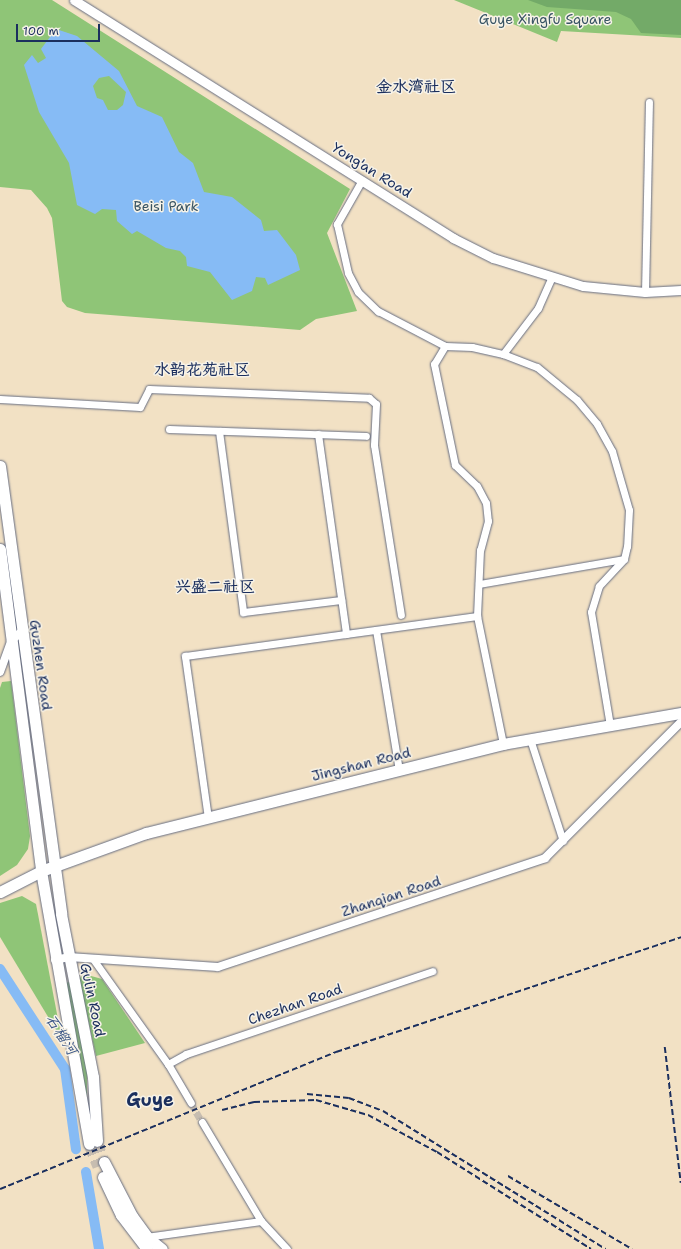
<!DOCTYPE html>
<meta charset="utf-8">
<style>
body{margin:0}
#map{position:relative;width:681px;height:1249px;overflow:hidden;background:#f2e1c4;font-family:"Shantell Sans","LXGW WenKai TC",sans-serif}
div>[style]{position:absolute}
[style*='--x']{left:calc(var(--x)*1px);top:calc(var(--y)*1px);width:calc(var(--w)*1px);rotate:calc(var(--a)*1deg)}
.green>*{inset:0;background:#8fc577}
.forest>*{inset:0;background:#73aa68}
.water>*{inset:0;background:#86bbf5}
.river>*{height:10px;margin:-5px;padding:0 5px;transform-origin:5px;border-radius:5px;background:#86bbf5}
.minor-tunnel>*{height:7px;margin-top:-3.5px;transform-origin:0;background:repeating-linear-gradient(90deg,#c7bdb0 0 7px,transparent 0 10.5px)}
.primary-tunnel>*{height:11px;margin-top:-5.5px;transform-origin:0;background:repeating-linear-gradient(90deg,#c7bdb0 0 11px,transparent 0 16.5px)}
.roads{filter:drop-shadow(0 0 1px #666d82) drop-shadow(0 0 1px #666d82)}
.minor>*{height:7px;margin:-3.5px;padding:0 3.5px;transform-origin:3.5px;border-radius:3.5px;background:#fff}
.tertiary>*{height:8px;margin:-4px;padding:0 4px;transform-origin:4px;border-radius:4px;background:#fff}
.secondary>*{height:9px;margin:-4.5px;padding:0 4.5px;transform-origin:4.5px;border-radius:4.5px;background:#fff}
.primary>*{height:11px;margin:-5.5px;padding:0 5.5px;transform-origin:5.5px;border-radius:5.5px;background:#fff}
.trunk>*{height:11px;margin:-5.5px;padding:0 5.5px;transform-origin:5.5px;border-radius:5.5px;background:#fff}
.rail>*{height:1.5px;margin-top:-0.75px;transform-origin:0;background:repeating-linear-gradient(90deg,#1b2f5e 0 6px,transparent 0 9px)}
span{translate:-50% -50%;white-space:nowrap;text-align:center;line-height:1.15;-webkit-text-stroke:3px #f7f3e8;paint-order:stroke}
.park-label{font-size:14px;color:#385464}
.street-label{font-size:14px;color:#1b2f5e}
.water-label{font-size:15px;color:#365284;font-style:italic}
.quarter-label{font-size:16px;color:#1b2f5e;font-weight:700}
.district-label{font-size:18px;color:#1b2f5e;font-weight:700}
.scale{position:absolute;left:16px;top:24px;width:84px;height:18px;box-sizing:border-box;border:2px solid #1b2f5e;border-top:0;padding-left:5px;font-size:12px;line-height:14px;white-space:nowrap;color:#1b2f5e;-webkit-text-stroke:3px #f7f3e8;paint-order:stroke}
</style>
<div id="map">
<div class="green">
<div style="clip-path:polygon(0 0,52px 0,350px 189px,327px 233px,357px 311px,316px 319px,300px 330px,85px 313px,67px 307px,62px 301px,52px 218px,47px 208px,31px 190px,0 187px)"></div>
<div style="clip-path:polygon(454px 0,681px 0,681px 38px,561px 31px,557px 42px)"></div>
<div style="clip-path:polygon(11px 681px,30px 836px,28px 849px,17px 865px,0 876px,0 688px,2px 682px)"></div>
<div style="clip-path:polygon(22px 896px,36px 904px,62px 1040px,0 937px,0 903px)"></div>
<div style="clip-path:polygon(84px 974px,102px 979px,145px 1043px,96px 1056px,79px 979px)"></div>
<div style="clip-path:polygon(70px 982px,87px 1064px,87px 1100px,63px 983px)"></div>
</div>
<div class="forest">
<div style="clip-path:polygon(528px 0,681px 0,681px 35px,641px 33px,631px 19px,616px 12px,547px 7px)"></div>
</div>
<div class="water">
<div style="clip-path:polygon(evenodd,56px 29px,77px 36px,119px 71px,137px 106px,162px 117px,179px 152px,193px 163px,204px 192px,232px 197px,261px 220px,264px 231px,277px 230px,296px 255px,300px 270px,268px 285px,265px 278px,256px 277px,252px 291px,232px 300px,210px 272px,187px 266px,186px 257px,180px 251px,166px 248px,137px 231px,132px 234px,117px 221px,116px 210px,102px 209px,95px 214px,77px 205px,69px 163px,39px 112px,24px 65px,32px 55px,38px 63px,46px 58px,41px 49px,56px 29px,109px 76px,126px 92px,123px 105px,117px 110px,108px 110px,103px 100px,97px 98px,93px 86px,99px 78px,109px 76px)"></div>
</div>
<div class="river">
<div style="--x:0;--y:969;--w:119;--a:57"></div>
<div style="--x:65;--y:1069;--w:81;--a:82.2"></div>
<div style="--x:86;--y:1172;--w:78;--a:80.4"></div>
</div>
<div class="minor-tunnel">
<div style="--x:191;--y:1103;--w:22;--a:60"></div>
</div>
<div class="primary-tunnel">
<div style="--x:97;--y:1141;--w:22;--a:72"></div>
<div style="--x:89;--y:1144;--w:24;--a:68"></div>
</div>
<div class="roads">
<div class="minor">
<div style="--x:362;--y:180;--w:51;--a:119.6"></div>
<div style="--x:337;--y:224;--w:50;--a:77.3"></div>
<div style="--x:348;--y:273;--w:21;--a:62"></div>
<div style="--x:358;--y:292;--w:28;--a:44"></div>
<div style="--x:378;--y:311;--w:76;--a:27.6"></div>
<div style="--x:445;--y:346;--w:27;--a:2"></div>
<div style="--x:472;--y:347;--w:32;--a:13"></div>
<div style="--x:503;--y:354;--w:36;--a:21"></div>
<div style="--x:537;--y:367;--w:52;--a:39.5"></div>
<div style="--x:577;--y:400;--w:31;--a:50"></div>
<div style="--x:597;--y:424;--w:31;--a:61"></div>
<div style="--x:612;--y:451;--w:61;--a:73.9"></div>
<div style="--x:629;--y:510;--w:36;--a:93"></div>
<div style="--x:627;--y:546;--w:13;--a:103"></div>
<div style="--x:624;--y:559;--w:37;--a:133"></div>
<div style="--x:599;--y:586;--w:27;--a:107"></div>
<div style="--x:591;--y:612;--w:115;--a:80.5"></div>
<div style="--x:645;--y:292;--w:190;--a:-88.8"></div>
<div style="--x:445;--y:346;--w:21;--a:121"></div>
<div style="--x:434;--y:364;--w:103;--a:78.3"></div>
<div style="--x:455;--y:465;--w:30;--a:44"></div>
<div style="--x:477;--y:486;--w:19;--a:62"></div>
<div style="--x:486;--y:503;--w:18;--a:84"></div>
<div style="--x:488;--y:521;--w:30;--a:105"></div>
<div style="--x:480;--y:550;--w:66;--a:92.6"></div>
<div style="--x:477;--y:616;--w:131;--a:78.5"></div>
<div style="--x:503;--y:354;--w:58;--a:-52.7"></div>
<div style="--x:538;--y:308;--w:32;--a:-66"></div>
<div style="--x:0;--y:399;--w:140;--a:3.3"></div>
<div style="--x:140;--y:407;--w:20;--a:-63"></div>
<div style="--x:149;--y:389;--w:220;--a:2.3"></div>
<div style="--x:369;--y:398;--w:9;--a:41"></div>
<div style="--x:376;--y:404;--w:41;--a:92.8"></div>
<div style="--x:374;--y:445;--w:172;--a:81"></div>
<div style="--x:169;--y:429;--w:197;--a:2"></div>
<div style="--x:219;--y:431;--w:183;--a:82.4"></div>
<div style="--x:243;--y:612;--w:99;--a:-7"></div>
<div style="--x:318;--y:434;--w:202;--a:82"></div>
<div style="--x:479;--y:584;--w:147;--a:-9.8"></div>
<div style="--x:376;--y:630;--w:142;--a:80.7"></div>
<div style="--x:530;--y:739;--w:107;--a:72.1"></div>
<div style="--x:208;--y:818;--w:164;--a:-98.1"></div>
<div style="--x:185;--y:656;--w:295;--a:-7.8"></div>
<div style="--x:93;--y:959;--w:129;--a:54.5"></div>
<div style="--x:168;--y:1064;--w:45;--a:59.5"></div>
<div style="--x:168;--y:1064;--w:21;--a:-29"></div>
<div style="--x:186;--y:1054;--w:260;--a:-18.6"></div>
<div style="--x:202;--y:1122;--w:115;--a:59.2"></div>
<div style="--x:261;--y:1221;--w:38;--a:47"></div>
<div style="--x:146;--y:1237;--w:116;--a:-7.9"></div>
</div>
<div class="tertiary">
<div style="--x:0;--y:672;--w:33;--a:-70"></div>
<div style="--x:11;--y:641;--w:13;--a:-42"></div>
<div style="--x:55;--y:960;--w:14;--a:-12"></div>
<div style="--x:69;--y:957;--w:149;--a:3.8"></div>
<div style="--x:218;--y:967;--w:345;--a:-18.4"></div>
<div style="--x:545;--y:858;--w:192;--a:-45"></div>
</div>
<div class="secondary">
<div style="--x:74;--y:0;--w:448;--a:32.1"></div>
<div style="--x:453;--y:238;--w:45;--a:26.6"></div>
<div style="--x:493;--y:258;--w:94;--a:17.3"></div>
<div style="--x:583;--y:286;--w:62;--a:5.5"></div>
<div style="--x:645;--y:292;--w:36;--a:-3"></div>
</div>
<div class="primary">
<div style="--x:0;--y:466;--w:452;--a:82.2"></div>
<div style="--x:61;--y:914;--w:166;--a:78.9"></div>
<div style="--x:93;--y:1077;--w:64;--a:86.4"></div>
<div style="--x:0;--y:549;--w:325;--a:82.7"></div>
<div style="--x:41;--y:871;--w:277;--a:80"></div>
<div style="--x:104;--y:1162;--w:61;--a:62.6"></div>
<div style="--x:132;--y:1216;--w:26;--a:54"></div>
<div style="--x:147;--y:1237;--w:19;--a:39"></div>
<div style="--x:103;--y:1177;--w:42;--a:64.7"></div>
<div style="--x:121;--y:1215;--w:43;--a:52.6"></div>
</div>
<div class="trunk">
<div style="--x:0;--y:892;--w:46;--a:-27.1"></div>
<div style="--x:41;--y:871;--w:112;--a:-19.9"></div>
<div style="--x:146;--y:833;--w:368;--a:-14"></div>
<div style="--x:503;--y:744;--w:181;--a:-9.9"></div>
</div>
</div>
<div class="rail">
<div style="--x:665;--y:1047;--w:137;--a:83.3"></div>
<div style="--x:307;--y:1094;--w:42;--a:5.4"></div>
<div style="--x:349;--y:1098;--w:36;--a:21"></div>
<div style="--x:383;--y:1111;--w:262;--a:31.8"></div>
<div style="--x:222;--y:1110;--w:33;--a:-14"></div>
<div style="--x:254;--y:1102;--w:62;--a:-1.8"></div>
<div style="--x:316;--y:1100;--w:54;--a:16.1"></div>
<div style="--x:368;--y:1115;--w:78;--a:28.2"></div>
<div style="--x:437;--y:1152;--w:182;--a:32.2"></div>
<div style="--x:508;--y:1176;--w:144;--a:30.5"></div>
<div style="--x:0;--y:1189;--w:363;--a:-22.2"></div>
<div style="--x:336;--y:1052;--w:364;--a:-18.4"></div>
</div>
<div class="park-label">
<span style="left:545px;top:19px">Guye Xingfu Square</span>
<span style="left:166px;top:206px">Beisi Park</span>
</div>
<div class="street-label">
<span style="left:372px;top:170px;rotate:32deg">Yong'an Road</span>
<span style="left:41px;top:665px;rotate:82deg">Guzhen Road</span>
<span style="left:361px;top:764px;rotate:-14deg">Jingshan Road</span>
<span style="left:391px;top:896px;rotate:-18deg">Zhanqian Road</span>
<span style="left:93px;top:1000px;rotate:78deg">Gulin Road</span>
<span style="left:295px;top:1004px;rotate:-19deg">Chezhan Road</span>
</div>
<div class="water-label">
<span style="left:61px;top:1035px;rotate:57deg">石榴河</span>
</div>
<div class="quarter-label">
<span style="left:416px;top:87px">金水湾社区</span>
<span style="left:202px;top:370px">水韵花苑社区</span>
<span style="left:215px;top:587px">兴盛二社区</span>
</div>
<div class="district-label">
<span style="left:150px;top:1100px">Guye</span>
</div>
<div class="scale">100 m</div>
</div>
